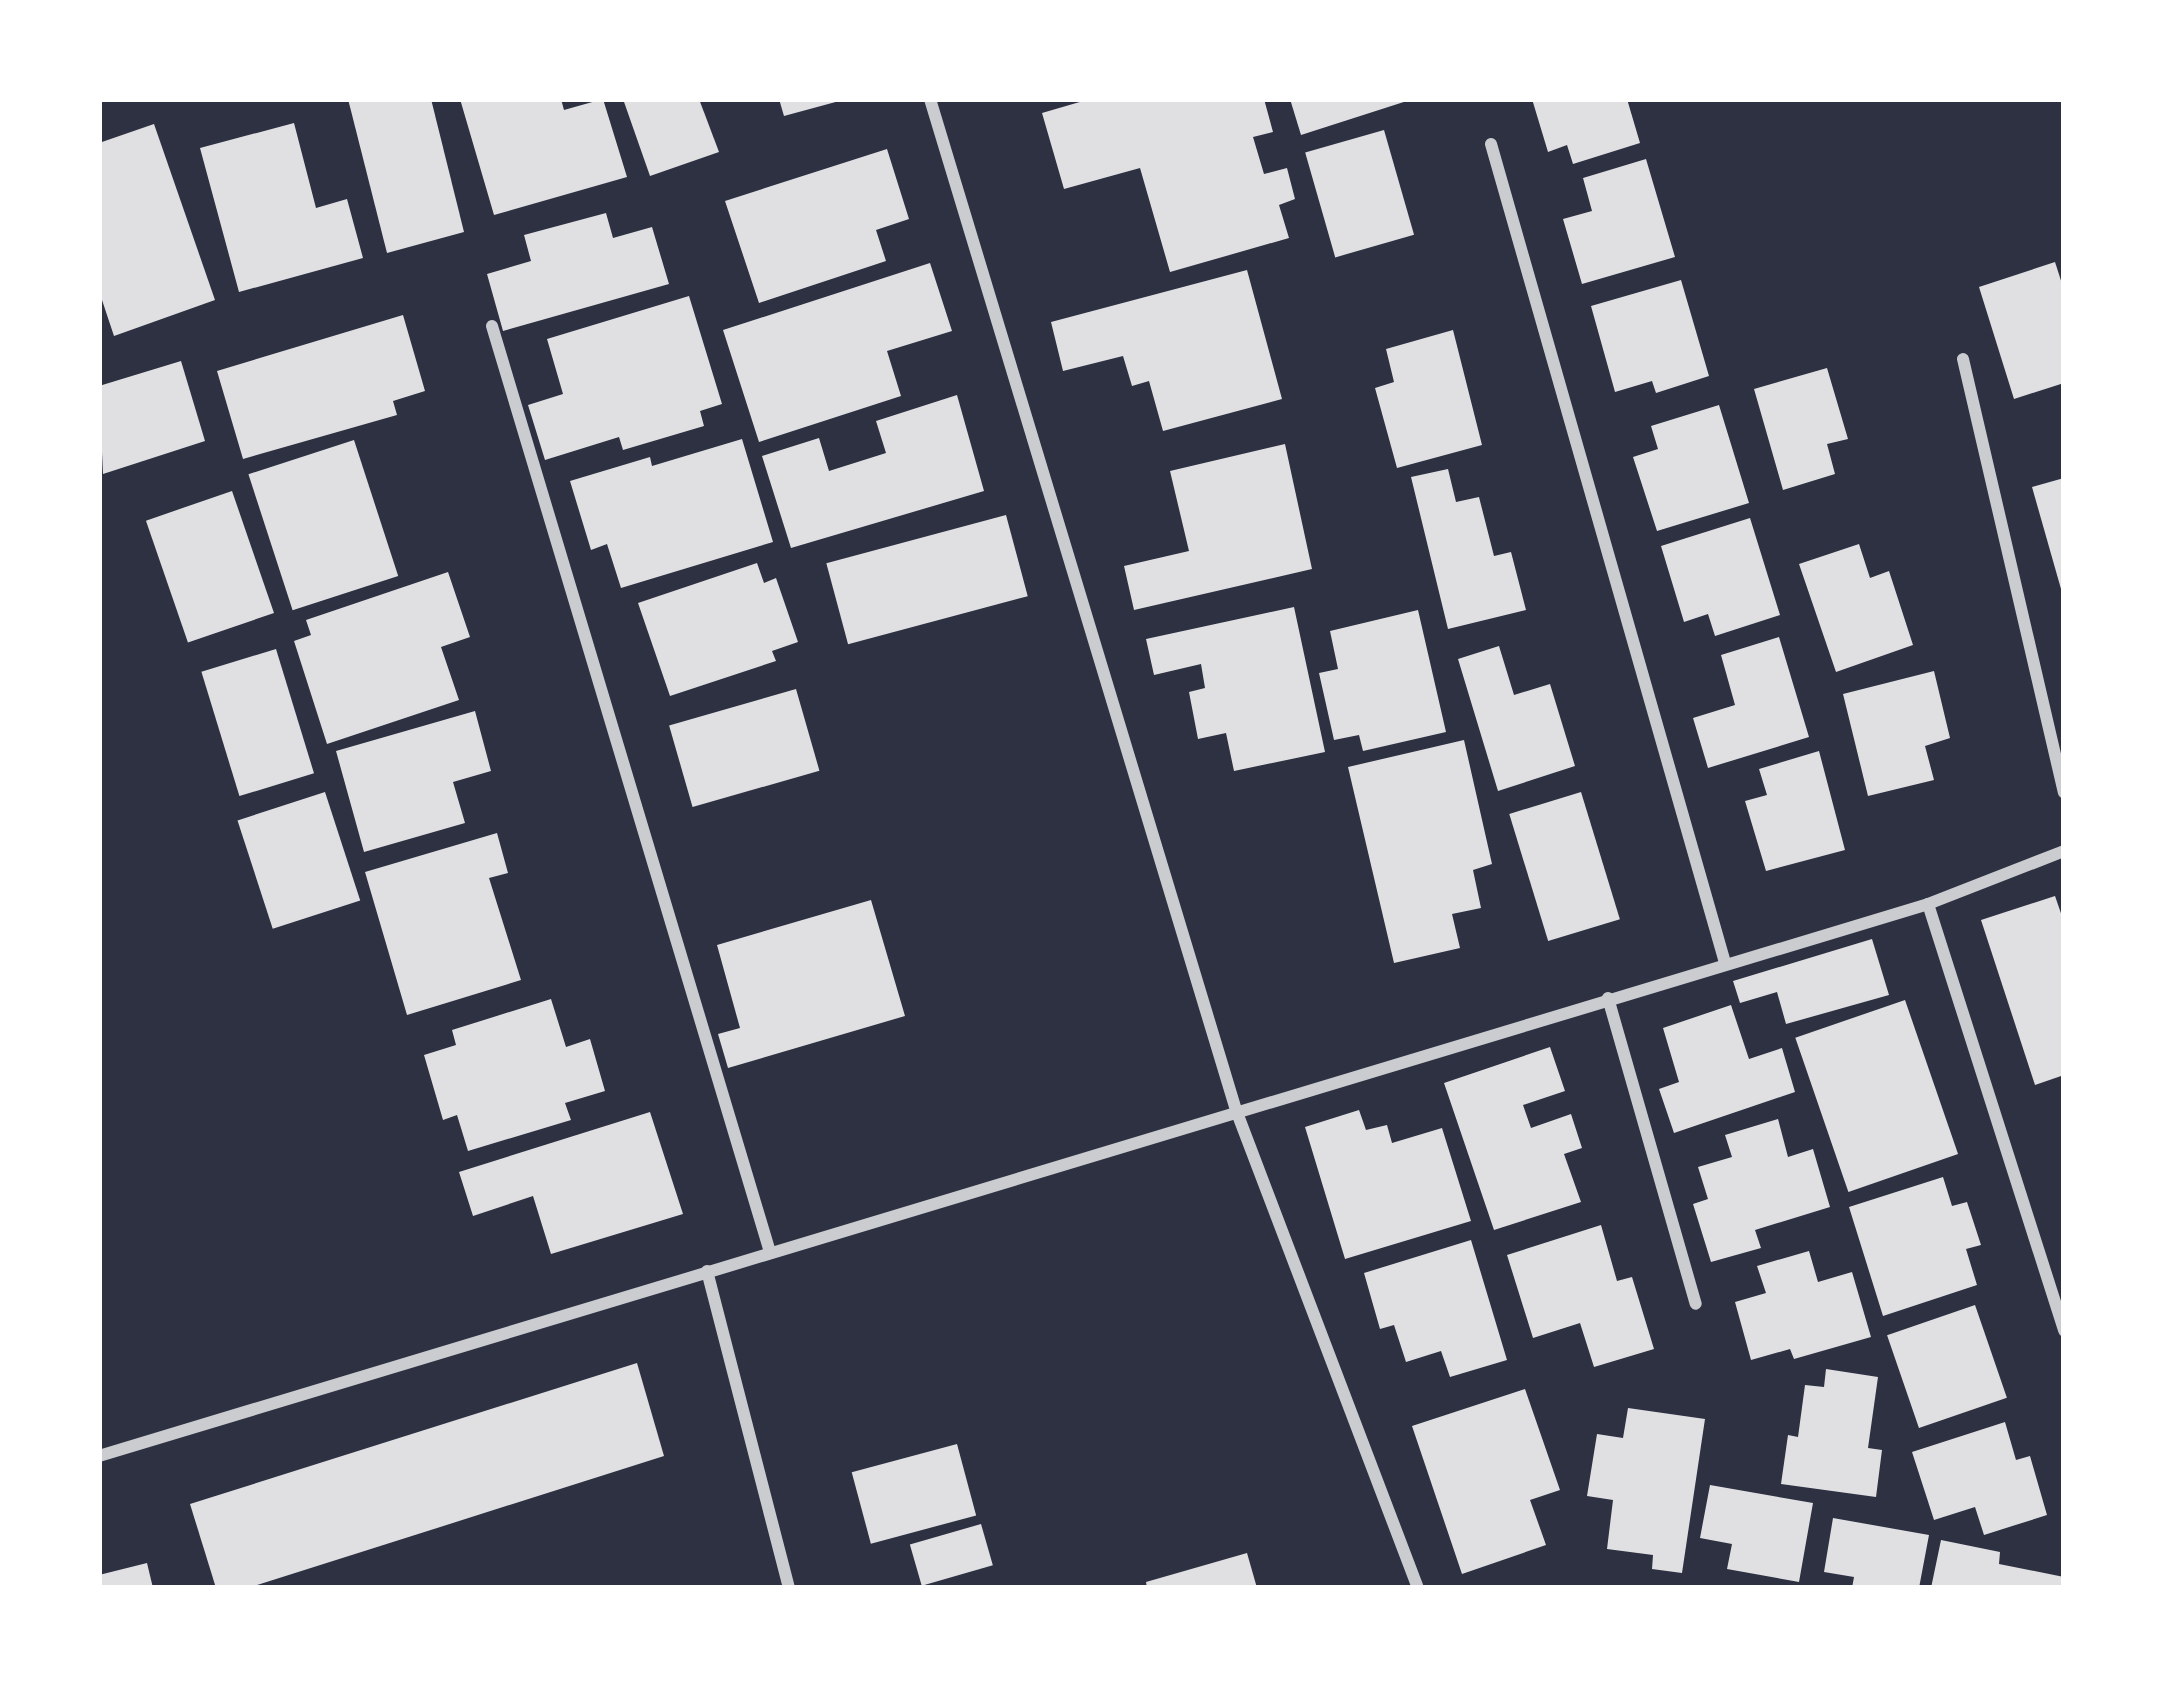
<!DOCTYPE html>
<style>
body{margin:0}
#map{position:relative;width:2163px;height:1687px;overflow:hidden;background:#2d3142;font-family:"IBM Plex Serif",serif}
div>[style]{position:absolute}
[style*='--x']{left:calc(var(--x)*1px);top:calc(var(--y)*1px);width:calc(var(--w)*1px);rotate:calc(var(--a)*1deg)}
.building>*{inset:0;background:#e0e0e3;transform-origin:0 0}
.minor>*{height:12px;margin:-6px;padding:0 6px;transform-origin:6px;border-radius:6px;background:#caccd0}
span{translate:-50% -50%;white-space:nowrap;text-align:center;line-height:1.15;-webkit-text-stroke:12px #fff;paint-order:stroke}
.frame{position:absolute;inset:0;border:102px solid #fff;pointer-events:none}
</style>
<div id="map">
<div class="building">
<div style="clip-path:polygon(348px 99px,431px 99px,464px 232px,387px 253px)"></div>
<div style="clip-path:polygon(460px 99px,561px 99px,564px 110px,603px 99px,627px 177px,494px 215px)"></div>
<div style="clip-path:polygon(623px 99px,699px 99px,719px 152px,650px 176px)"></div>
<div style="clip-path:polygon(779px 99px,842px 99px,843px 100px,784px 116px)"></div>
<div style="clip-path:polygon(1090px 99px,1264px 99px,1273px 132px,1253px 137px,1264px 174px,1287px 168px,1295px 199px,1279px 205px,1289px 238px,1170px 272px,1140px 168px,1064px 189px,1042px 113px)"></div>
<div style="clip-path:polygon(1290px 99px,1410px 99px,1410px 100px,1301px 135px)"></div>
<div style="clip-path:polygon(1532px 99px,1627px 99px,1640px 143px,1573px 164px,1567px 145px,1548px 152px)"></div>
<div style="clip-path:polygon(294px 123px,316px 208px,347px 199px,363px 258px,239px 292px,200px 148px)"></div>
<div style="clip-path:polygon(154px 124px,215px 300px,114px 336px,99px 291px,99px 143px)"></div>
<div style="left:1384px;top:130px;width:109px;height:82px;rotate:74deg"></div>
<div style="clip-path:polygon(887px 149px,909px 219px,876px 230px,886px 261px,759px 303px,725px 201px)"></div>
<div style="clip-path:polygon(1646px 159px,1675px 257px,1582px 284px,1563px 219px,1592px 211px,1583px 178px)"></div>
<div style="clip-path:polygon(606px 213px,613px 238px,652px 227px,669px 284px,503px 331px,487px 274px,531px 261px,524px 235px)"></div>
<div style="clip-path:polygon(2055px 262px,2064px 290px,2064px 383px,2014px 399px,1979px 287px)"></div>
<div style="clip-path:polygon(930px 263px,952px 331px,887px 351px,901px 396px,759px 442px,723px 330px)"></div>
<div style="clip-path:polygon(1247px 270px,1282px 399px,1163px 431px,1149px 381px,1132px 386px,1123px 356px,1063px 371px,1051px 322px)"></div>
<div style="clip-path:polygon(1681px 280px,1709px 376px,1656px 393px,1652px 381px,1615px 392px,1591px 306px)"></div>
<div style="clip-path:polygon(689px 296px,722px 404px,700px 411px,704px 426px,623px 450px,619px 437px,545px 460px,528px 405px,563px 394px,547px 339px)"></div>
<div style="clip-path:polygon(403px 315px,425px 391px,393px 401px,397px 415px,243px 459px,217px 371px)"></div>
<div style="clip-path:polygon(1453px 330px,1482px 445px,1397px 468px,1375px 388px,1394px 382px,1386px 349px)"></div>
<div style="clip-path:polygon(181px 361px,205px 441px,103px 474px,99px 386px)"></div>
<div style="clip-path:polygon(1827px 368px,1848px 439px,1827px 444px,1835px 474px,1783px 490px,1754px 389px)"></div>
<div style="clip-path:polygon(957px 395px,984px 491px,791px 548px,762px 456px,819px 438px,829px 471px,886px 453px,876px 421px)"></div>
<div style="clip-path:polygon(1719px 405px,1749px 503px,1657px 531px,1633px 457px,1658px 449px,1651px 426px)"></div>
<div style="clip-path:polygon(742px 439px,773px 542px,621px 588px,607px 544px,591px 550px,570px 481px,650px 457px,652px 466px)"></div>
<div style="left:354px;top:440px;width:143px;height:111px;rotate:72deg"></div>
<div style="clip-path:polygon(1285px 444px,1312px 569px,1134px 610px,1124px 566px,1189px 551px,1170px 471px)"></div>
<div style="clip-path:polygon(1448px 469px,1456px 502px,1479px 497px,1494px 556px,1511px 552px,1526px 610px,1448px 629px,1411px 477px)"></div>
<div style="clip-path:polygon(2064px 478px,2064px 596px,2063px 596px,2032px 487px)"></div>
<div style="left:232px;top:491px;width:129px;height:91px;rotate:71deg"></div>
<div style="left:1006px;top:515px;width:84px;height:186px;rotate:75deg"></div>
<div style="clip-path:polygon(1750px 518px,1780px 615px,1715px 636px,1708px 614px,1684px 622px,1661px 546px)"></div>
<div style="clip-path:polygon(1859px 544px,1870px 578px,1889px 571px,1913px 645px,1836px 672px,1799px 564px)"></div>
<div style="clip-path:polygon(757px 563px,764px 583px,776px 578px,798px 642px,772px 651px,776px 661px,670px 696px,638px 603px)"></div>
<div style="clip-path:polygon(448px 572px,470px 637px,441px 647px,459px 700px,327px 744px,294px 641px,311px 635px,306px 620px)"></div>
<div style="clip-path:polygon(1294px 607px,1325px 752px,1234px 771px,1226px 733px,1198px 739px,1189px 692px,1205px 688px,1201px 664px,1154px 675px,1146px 639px)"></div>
<div style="clip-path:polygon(1418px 610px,1446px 732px,1363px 751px,1359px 735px,1334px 740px,1319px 673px,1338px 669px,1330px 631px)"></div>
<div style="clip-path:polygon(1779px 637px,1809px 737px,1708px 768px,1693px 718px,1735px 705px,1721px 655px)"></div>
<div style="clip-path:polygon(1499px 646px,1514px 695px,1550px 684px,1575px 766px,1498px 791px,1458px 659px)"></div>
<div style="left:276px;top:649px;width:130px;height:78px;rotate:73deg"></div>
<div style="clip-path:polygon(1934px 671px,1950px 738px,1925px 746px,1934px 780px,1868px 796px,1843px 694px)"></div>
<div style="left:796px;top:689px;width:85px;height:132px;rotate:74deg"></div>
<div style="clip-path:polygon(475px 711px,491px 771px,453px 782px,465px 823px,364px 852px,336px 751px)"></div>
<div style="clip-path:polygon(1464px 740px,1492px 864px,1473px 870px,1481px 908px,1452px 914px,1460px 948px,1394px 963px,1348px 767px)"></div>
<div style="clip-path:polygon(1819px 751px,1845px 850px,1766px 871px,1745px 801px,1767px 795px,1759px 769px)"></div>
<div style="left:325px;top:792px;width:114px;height:92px;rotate:72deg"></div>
<div style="left:1581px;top:792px;width:133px;height:75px;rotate:73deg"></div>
<div style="clip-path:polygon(497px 833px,508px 873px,489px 878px,521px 980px,407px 1015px,365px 872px)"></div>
<div style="clip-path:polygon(2055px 896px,2064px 922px,2064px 1075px,2035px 1085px,1981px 920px)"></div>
<div style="clip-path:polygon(871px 900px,905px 1016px,728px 1068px,718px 1034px,740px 1028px,717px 945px)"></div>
<div style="clip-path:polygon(1872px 939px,1889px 995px,1786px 1024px,1777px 992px,1740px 1003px,1733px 981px)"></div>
<div style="clip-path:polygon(551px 999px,566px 1047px,590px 1039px,605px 1091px,565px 1103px,571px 1120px,468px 1151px,457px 1115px,443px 1120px,424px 1055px,456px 1045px,452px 1030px)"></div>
<div style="left:1905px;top:1000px;width:163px;height:116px;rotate:71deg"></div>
<div style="clip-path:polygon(1731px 1005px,1749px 1059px,1782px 1048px,1795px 1092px,1674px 1133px,1659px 1089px,1679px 1082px,1663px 1028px)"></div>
<div style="clip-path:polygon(1550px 1047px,1565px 1091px,1523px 1105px,1531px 1128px,1571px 1114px,1582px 1148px,1564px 1154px,1581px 1202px,1494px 1230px,1444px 1083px)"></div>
<div style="clip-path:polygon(1359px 1110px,1366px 1130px,1387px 1125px,1392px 1143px,1442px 1128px,1471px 1221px,1345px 1259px,1305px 1127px)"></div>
<div style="clip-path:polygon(650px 1112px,683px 1214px,551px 1254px,533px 1196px,473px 1216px,459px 1172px)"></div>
<div style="clip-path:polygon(1778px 1119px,1788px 1157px,1813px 1149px,1830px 1207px,1755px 1230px,1761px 1248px,1711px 1262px,1693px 1204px,1708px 1199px,1698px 1167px,1732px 1157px,1725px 1135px)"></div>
<div style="clip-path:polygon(1943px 1177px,1952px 1206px,1967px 1202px,1981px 1245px,1966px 1249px,1977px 1285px,1883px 1316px,1849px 1207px)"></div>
<div style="clip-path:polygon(1601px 1225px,1617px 1281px,1632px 1277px,1654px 1349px,1594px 1367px,1580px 1323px,1533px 1338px,1507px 1255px)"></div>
<div style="clip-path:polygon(1471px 1240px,1507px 1360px,1450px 1377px,1441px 1351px,1406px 1362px,1394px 1325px,1380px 1329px,1364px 1273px)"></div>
<div style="clip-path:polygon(1809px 1251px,1818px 1282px,1852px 1272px,1871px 1337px,1794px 1359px,1790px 1349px,1751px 1360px,1735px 1302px,1766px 1293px,1757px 1266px)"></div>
<div style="left:1975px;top:1305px;width:98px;height:93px;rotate:71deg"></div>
<div style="clip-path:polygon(637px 1363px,664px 1456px,248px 1588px,216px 1588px,190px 1504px)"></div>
<div style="clip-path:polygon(1826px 1369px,1878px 1377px,1868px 1448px,1882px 1450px,1876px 1497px,1781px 1484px,1788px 1435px,1798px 1437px,1805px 1385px,1824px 1387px)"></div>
<div style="clip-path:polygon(1525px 1389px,1560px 1490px,1530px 1500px,1546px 1545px,1462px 1574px,1412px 1426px)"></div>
<div style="clip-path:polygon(1628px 1408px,1705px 1419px,1682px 1573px,1652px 1569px,1653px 1555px,1607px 1549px,1613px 1500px,1587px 1496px,1597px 1434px,1623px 1438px)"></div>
<div style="clip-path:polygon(2005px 1422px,2016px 1460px,2030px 1456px,2047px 1515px,1984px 1535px,1975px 1507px,1934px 1520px,1912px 1452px)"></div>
<div style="left:957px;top:1444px;width:74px;height:109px;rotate:75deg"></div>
<div style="clip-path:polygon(1710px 1485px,1813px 1503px,1799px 1582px,1727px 1569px,1732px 1544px,1700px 1538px)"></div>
<div style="clip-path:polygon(1833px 1518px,1929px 1535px,1919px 1588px,1852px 1588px,1854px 1577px,1824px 1572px)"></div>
<div style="left:981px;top:1524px;width:43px;height:74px;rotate:74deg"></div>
<div style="clip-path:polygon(1941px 1540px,2000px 1552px,1999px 1564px,2064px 1577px,2064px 1588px,1931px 1588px)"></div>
<div style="clip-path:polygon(1247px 1553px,1257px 1588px,1147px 1588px,1146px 1582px)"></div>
<div style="clip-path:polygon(147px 1563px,153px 1588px,99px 1588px,99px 1575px)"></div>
</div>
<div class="minor">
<div style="--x:930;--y:99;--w:1056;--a:73.16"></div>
<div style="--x:1236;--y:1110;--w:511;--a:69.16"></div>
<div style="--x:1491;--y:144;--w:852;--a:74.05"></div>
<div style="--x:492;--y:326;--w:967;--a:73.29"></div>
<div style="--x:1963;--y:359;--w:445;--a:76.9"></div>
<div style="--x:1928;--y:904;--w:448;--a:72.3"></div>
<div style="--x:1608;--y:998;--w:318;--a:74"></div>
<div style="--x:707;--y:1271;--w:327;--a:75.5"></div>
<div style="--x:99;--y:1456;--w:1910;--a:-16.79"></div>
<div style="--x:1928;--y:904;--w:146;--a:-21.3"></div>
</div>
<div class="frame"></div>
</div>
